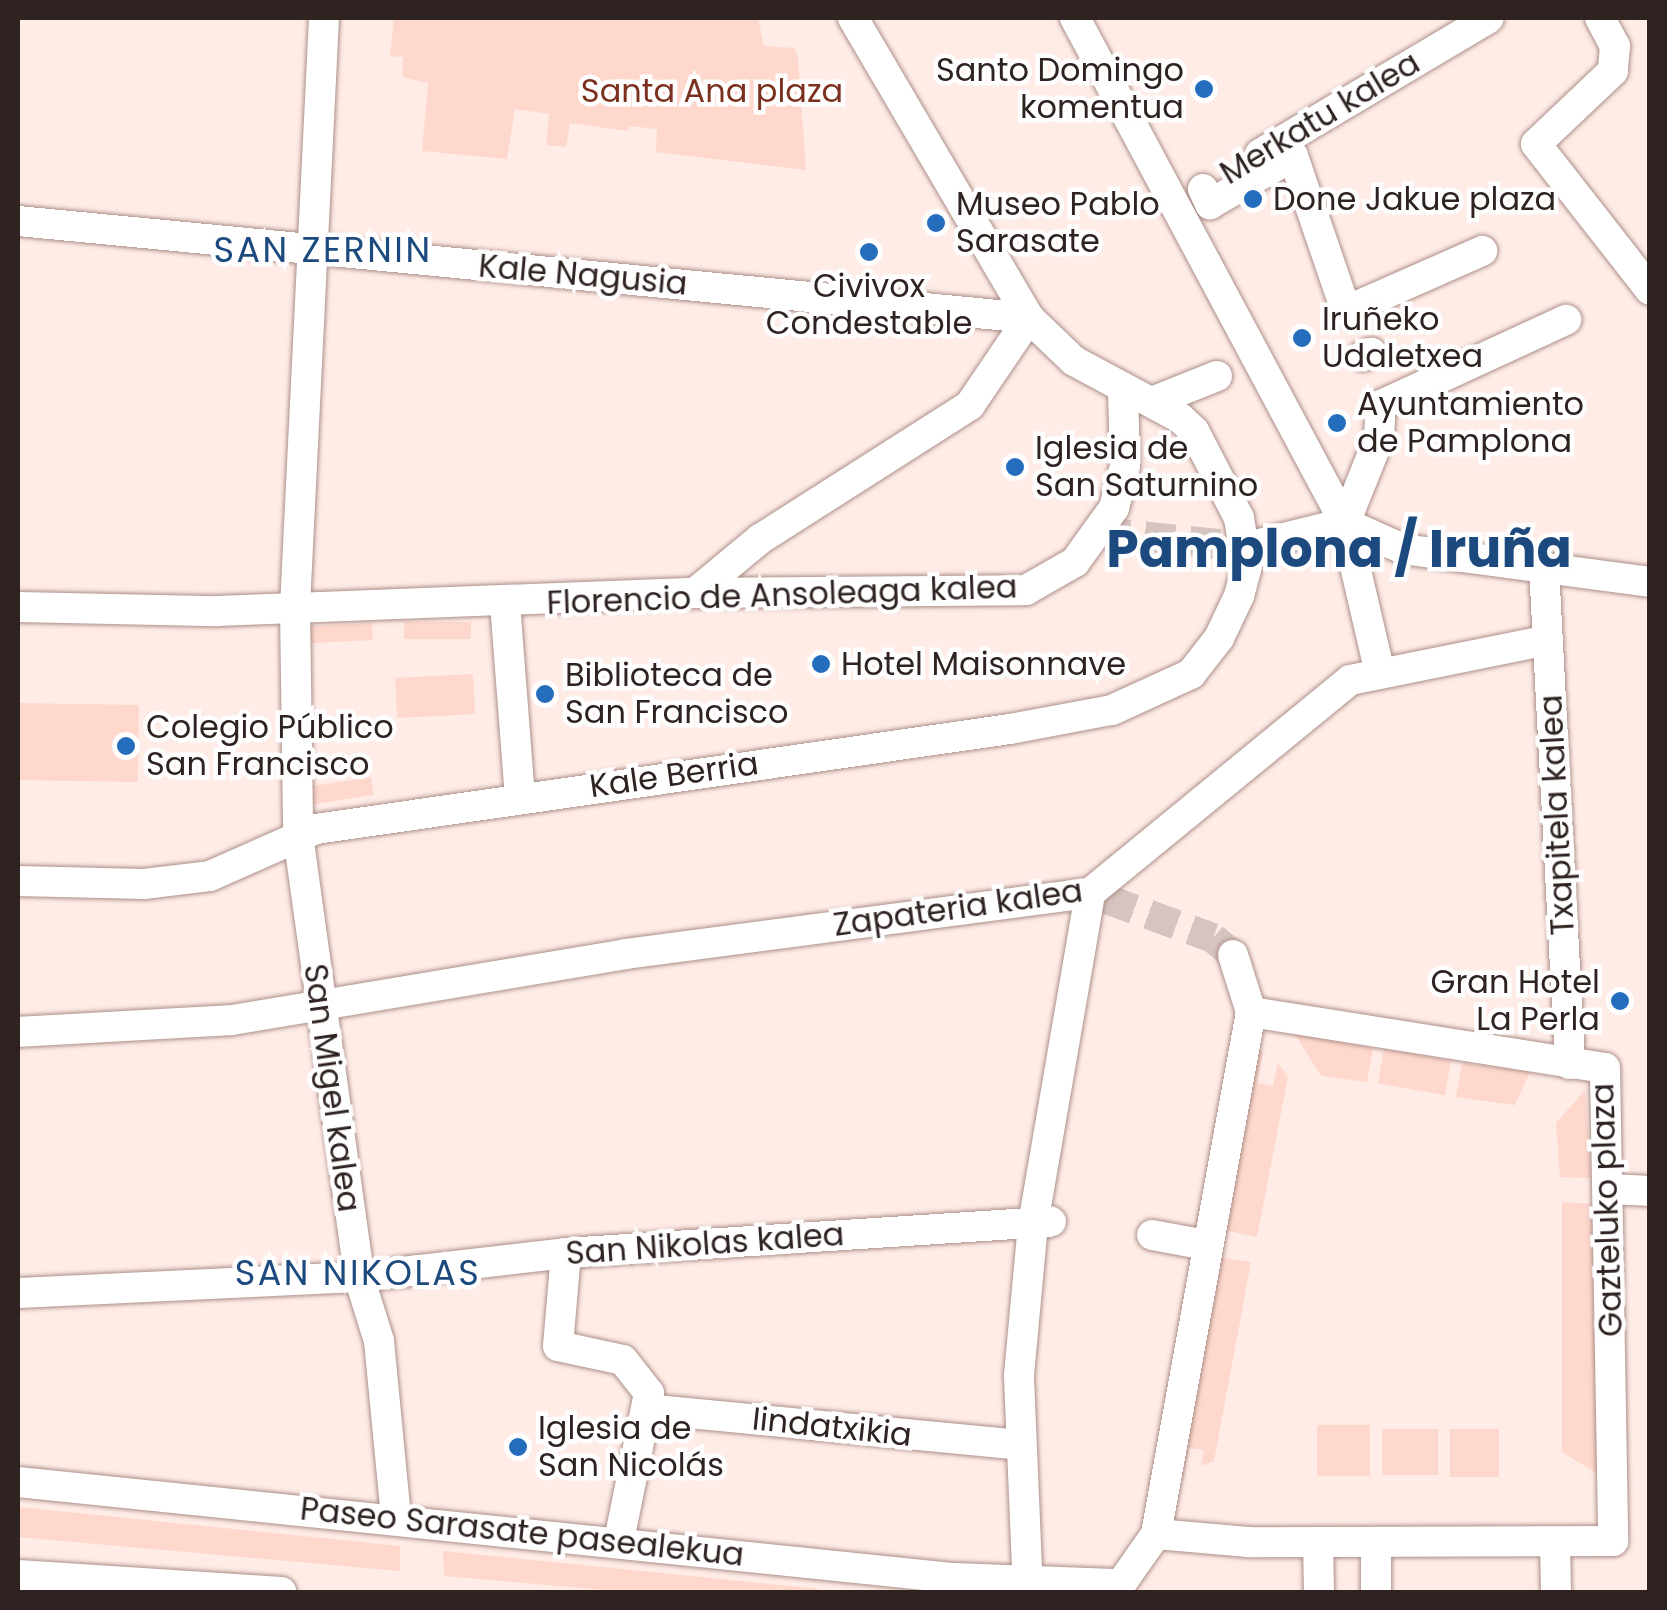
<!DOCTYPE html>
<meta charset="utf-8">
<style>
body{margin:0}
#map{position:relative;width:1667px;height:1610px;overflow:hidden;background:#ffece7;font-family:Poppins,sans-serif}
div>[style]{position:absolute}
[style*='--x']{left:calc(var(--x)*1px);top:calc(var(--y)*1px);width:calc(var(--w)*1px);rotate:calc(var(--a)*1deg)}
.green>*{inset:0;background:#fed7cd;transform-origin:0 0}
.minor-tunnel>*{height:30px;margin-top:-15px;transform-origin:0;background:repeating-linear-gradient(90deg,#d5c4bf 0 30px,transparent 0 45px)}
.roads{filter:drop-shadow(0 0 2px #ac8f88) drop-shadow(0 0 2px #ac8f88)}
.minor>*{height:30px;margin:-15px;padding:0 15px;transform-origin:15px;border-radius:15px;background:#fff}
.dots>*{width:28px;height:28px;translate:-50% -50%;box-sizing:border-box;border:5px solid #fefefe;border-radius:50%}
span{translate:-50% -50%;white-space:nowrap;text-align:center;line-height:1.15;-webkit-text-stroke:9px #fefefe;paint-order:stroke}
.poi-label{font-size:32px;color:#2e2320}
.right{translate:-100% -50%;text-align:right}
.left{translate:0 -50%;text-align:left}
.park-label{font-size:32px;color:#7c311e}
.street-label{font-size:32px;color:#2e2320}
.neighbourhood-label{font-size:35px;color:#1d4a7e;letter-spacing:2.5px}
.town-label{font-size:52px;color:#1d4a7e;font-weight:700}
.frame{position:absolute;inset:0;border:20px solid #2e2320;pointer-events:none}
</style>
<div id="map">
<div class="green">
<div style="clip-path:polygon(394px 18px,758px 18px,764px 46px,794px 48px,798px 58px,806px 170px,656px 152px,657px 129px,629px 126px,628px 131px,570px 123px,566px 147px,546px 145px,549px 114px,515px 109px,507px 159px,422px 151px,428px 83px,402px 77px,403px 57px,390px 56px)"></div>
<div style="left:471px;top:622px;width:17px;height:67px;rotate:90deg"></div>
<div style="left:372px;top:623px;width:17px;height:67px;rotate:87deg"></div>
<div style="left:473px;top:674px;width:40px;height:78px;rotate:87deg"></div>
<div style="left:18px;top:703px;width:121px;height:77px;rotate:1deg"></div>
<div style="left:371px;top:777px;width:18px;height:63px;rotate:81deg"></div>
<div style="clip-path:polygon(1295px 1034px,1373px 1048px,1367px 1082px,1321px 1076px)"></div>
<div style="clip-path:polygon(1257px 1047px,1263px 1052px,1257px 1083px,1273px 1086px,1278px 1063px,1288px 1077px,1257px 1237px,1223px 1230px)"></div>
<div style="left:1384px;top:1049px;width:68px;height:35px;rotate:10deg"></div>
<div style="clip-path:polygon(1462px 1063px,1530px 1072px,1515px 1105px,1456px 1097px)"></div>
<div style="clip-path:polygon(1585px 1090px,1591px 1178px,1560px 1177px,1556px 1123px)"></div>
<div style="clip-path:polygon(1562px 1202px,1593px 1204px,1601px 1476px,1562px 1452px)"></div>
<div style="clip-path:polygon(1218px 1257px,1251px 1262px,1214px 1461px,1201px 1466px,1204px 1450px,1189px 1448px,1183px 1481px,1176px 1473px)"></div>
<div style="left:1370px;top:1425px;width:51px;height:53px;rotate:90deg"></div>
<div style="left:1382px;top:1429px;width:56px;height:46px"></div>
<div style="left:1450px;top:1429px;width:49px;height:48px"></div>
<div style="clip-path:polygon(18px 1507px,400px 1546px,400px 1571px,18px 1537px)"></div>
<div style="clip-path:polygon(443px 1551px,819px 1589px,819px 1592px,627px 1592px,444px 1576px)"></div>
</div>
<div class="minor-tunnel">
<div style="--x:1100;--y:532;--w:148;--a:5.8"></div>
<div style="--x:1106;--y:899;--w:114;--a:20"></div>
<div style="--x:1213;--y:938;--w:26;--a:40"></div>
</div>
<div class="roads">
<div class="minor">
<div style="--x:324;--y:18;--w:590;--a:92.82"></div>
<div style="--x:295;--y:607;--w:228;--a:89.2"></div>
<div style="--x:298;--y:835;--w:446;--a:82.1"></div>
<div style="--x:359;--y:1277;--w:67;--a:72.6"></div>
<div style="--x:379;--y:1341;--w:179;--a:84.5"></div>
<div style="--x:1075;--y:18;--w:573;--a:61.87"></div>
<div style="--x:1345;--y:523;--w:154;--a:76.9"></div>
<div style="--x:1600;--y:18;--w:32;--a:62"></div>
<div style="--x:1615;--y:46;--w:25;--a:95"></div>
<div style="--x:1613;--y:71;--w:106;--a:136.5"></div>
<div style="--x:1536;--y:144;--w:185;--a:52"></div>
<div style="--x:1260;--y:154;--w:266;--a:-30.7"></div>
<div style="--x:1203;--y:189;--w:17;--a:65"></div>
<div style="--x:1210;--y:204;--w:96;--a:-30"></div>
<div style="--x:1293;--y:156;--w:164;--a:71.1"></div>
<div style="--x:1346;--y:311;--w:149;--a:-23.8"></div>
<div style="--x:18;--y:221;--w:1016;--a:5.48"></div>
<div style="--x:1363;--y:356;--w:9;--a:-21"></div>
<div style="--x:1152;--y:402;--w:70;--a:-21.8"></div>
<div style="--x:1345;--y:523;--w:92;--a:-68.2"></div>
<div style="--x:1379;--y:438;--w:33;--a:-87"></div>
<div style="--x:1381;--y:405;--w:204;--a:-24.7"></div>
<div style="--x:1247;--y:547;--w:101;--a:-13.8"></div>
<div style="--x:1345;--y:523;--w:64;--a:24.1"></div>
<div style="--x:1403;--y:549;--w:249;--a:7.6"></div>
<div style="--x:1544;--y:567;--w:498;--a:87"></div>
<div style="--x:695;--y:593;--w:85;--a:-39.7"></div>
<div style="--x:760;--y:539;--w:249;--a:-32.5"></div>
<div style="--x:970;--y:405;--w:105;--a:-55.9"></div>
<div style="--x:505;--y:603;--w:195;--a:85.6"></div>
<div style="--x:18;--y:607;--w:199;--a:1.2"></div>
<div style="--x:217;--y:611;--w:478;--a:-2.2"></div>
<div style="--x:695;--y:593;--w:331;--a:-0.5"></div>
<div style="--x:1026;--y:590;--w:56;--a:-29.7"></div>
<div style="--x:1075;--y:562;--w:67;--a:-54.2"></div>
<div style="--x:1114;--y:508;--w:43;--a:-75.3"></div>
<div style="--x:1125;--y:466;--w:76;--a:-91.5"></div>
<div style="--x:18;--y:881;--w:126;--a:1.4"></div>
<div style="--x:144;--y:884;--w:66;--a:-6.9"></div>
<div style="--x:210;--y:876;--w:116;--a:-23.9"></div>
<div style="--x:316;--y:829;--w:701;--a:-8.2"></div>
<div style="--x:1010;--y:729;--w:104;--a:-10.6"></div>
<div style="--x:1112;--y:710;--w:87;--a:-24.5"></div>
<div style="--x:1191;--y:674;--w:46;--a:-52.1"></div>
<div style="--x:1219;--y:638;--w:47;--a:-64.5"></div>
<div style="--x:1239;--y:596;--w:31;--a:-75"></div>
<div style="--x:1247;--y:566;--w:49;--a:-99.5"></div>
<div style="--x:1239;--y:518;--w:98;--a:-117.3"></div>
<div style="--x:1194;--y:431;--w:19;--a:-137"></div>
<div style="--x:1180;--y:418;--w:120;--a:-151.7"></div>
<div style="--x:1074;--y:361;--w:62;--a:-136.3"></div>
<div style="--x:1029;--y:318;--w:348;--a:-120.4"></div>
<div style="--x:1233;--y:955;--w:60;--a:72.5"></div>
<div style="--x:18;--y:1032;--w:214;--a:-3.2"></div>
<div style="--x:232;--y:1020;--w:399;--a:-9.5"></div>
<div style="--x:626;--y:954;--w:468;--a:-7.5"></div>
<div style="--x:1090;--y:893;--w:336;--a:-39.3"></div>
<div style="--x:1350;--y:680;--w:202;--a:-11.4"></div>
<div style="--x:1612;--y:1189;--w:38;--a:3"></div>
<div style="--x:1152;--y:1235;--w:55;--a:10.5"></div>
<div style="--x:566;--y:1253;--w:93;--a:94.9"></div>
<div style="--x:558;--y:1346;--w:66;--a:12.2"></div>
<div style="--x:623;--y:1360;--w:42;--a:51.8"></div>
<div style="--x:649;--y:1393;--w:151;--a:101.5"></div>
<div style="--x:18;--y:1293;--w:341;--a:-2.7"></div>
<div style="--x:359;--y:1277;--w:208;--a:-6.6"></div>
<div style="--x:566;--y:1253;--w:486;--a:-3.7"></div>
<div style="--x:647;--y:1409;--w:373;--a:5.5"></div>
<div style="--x:18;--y:1482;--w:941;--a:5.86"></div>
<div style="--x:954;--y:1578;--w:167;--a:2.1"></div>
<div style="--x:1121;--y:1584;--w:61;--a:-55"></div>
<div style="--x:1156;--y:1534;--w:531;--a:-79.69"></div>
<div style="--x:1251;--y:1012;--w:358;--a:9"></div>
<div style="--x:1605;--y:1068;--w:473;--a:89"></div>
<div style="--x:1613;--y:1541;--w:365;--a:179.8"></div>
<div style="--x:1248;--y:1542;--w:92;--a:-175"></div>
<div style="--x:1318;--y:1543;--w:49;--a:88.8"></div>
<div style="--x:1376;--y:1543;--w:49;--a:90"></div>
<div style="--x:1555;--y:1543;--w:49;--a:88.8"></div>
<div style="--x:18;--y:1575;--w:264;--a:3.7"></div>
<div style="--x:1028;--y:1592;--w:217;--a:-92.4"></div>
<div style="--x:1019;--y:1375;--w:152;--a:-84.7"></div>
<div style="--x:1033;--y:1224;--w:336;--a:-80.2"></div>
</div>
</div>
<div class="dots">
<div style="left:1204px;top:89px;background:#246cbc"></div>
<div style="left:1253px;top:199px;background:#246cbc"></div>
<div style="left:936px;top:223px;background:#246cbc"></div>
<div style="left:869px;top:252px;background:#246cbc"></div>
<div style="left:1302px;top:338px;background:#246cbc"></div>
<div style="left:1337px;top:423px;background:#246cbc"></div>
<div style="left:1015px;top:467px;background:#246cbc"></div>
<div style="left:821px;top:664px;background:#246cbc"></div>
<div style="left:545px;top:694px;background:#246cbc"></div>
<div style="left:126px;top:746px;background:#246cbc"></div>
<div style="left:1620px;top:1001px;background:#246cbc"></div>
<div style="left:518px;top:1447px;background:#246cbc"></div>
</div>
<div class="poi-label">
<span class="right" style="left:1184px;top:89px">Santo Domingo<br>komentua</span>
<span class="left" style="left:1273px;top:199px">Done Jakue plaza</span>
<span class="left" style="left:956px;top:223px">Museo Pablo<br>Sarasate</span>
<span style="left:869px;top:305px">Civivox<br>Condestable</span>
<span class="left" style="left:1322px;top:338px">Iruñeko<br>Udaletxea</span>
<span class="left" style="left:1357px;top:423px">Ayuntamiento<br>de Pamplona</span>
<span class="left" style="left:1035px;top:467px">Iglesia de<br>San Saturnino</span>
<span class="left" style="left:841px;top:664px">Hotel Maisonnave</span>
<span class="left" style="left:565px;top:694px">Biblioteca de<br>San Francisco</span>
<span class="left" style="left:146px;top:746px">Colegio Público<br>San Francisco</span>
<span class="right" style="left:1600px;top:1001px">Gran Hotel<br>La Perla</span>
<span class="left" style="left:538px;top:1447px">Iglesia de<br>San Nicolás</span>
</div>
<div class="park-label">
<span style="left:712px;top:91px">Santa Ana plaza</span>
</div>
<div class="street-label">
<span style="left:1320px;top:118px;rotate:-31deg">Merkatu kalea</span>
<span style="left:583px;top:275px;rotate:5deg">Kale Nagusia</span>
<span style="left:782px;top:595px;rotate:-2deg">Florencio de Ansoleaga kalea</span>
<span style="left:674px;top:775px;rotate:-8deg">Kale Berria</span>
<span style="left:1557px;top:815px;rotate:-93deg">Txapitela kalea</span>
<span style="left:958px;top:908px;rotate:-8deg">Zapateria kalea</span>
<span style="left:332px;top:1088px;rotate:82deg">San Migel kalea</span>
<span style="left:1607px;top:1210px;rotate:-92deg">Gazteluko plaza</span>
<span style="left:705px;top:1244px;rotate:-4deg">San Nikolas kalea</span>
<span style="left:832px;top:1427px;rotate:6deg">Iindatxikia</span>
<span style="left:522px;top:1532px;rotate:6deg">Paseo Sarasate pasealekua</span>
</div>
<div class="neighbourhood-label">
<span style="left:323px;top:250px">SAN ZERNIN</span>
<span style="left:358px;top:1273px">SAN NIKOLAS</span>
</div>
<div class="town-label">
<span style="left:1339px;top:549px">Pamplona / Iruña</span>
</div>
<div class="frame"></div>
</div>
